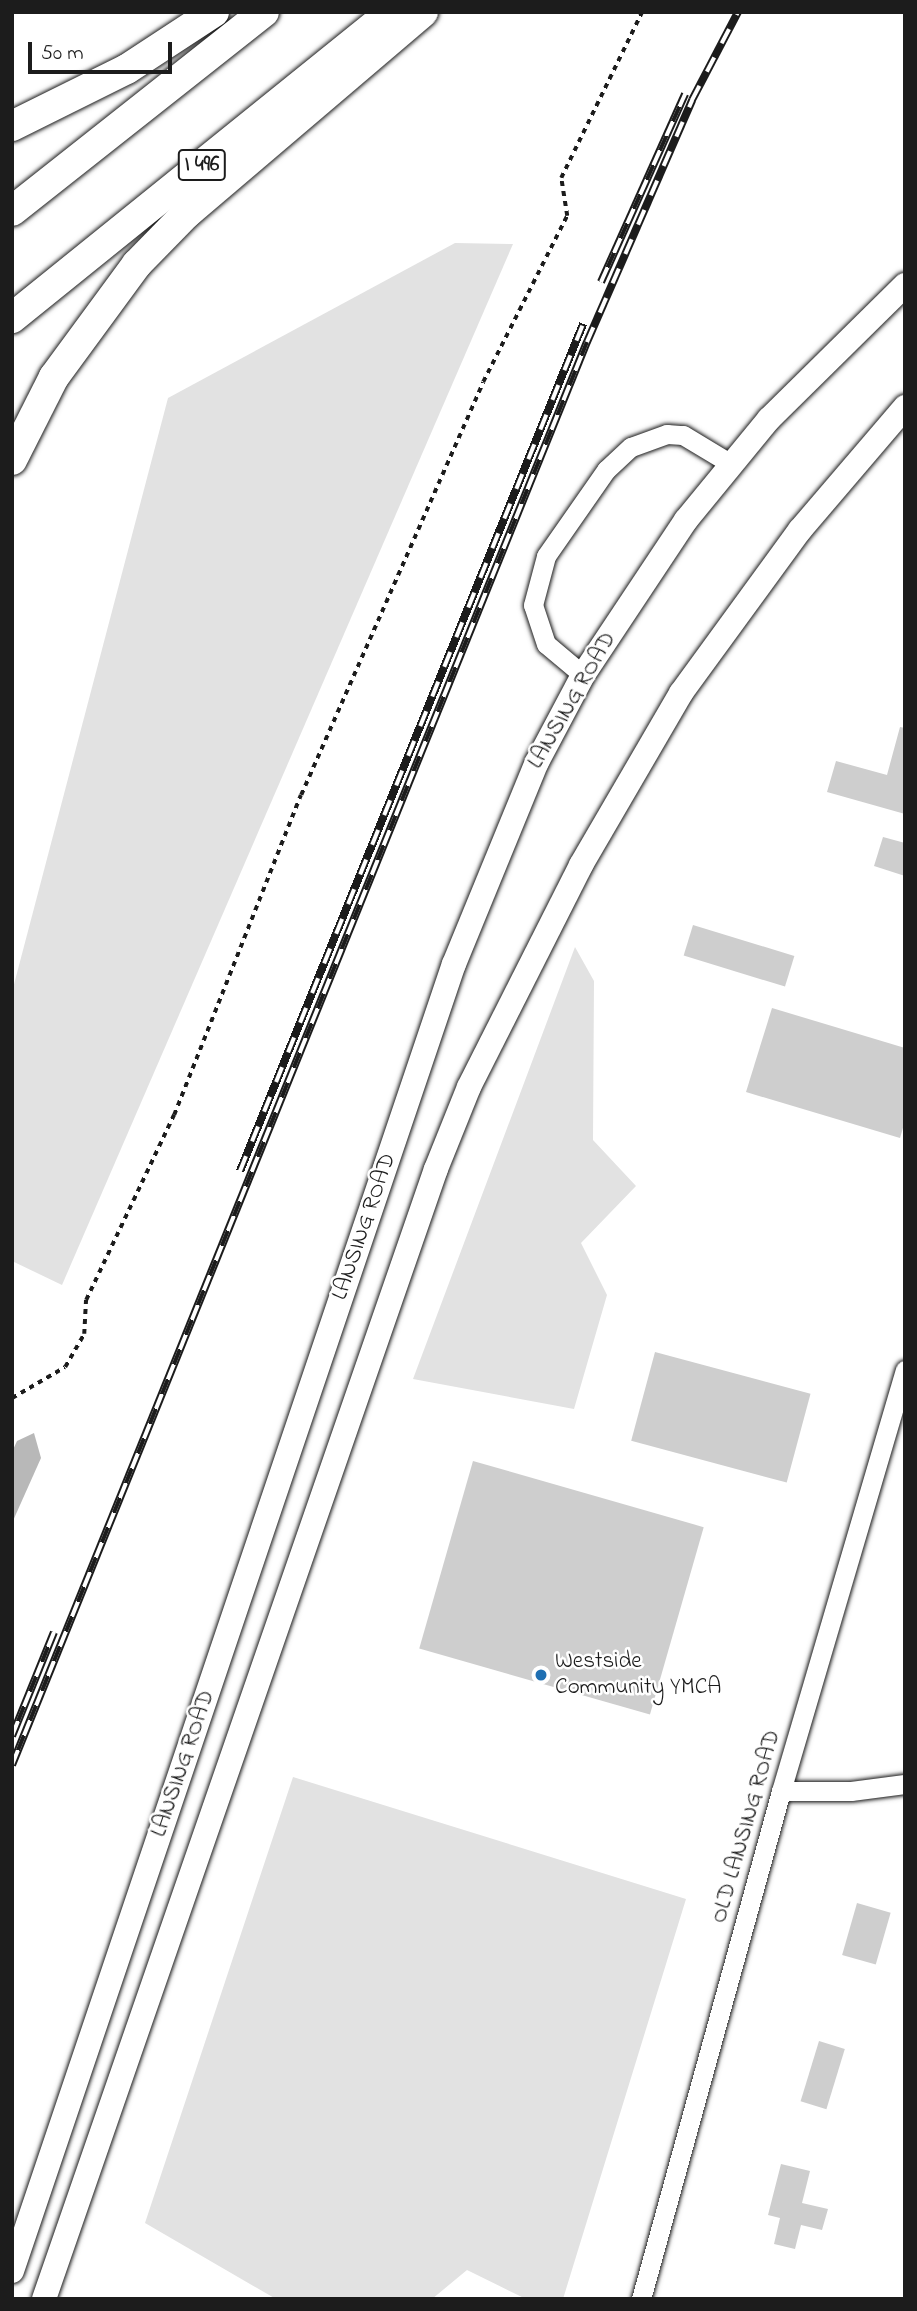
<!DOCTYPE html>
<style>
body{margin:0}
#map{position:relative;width:917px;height:2311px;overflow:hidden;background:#fff;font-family:"Indie Flower",sans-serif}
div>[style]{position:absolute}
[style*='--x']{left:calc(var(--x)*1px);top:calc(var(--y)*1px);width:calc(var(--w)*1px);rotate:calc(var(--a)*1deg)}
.green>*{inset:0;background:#e2e2e2}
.water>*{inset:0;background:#b8b8b8}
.building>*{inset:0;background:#cecece;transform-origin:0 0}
.path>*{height:3.5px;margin-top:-1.75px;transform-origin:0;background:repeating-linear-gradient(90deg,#1c1c1c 0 5px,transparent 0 10px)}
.roads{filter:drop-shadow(0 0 2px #1c1c1c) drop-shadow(0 0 2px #1c1c1c)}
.minor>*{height:19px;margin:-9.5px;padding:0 9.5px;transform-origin:9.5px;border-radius:9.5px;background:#fff}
.major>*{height:24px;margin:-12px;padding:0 12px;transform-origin:12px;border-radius:12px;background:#fff}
.highway>*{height:30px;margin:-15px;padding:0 15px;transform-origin:15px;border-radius:15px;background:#fff}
.rail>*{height:8px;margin-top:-4px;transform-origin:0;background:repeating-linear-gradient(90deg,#fff 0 16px,#1c1c1c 0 32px);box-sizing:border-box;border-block:2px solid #1c1c1c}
.dots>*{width:19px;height:19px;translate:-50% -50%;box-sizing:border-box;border:4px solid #fff;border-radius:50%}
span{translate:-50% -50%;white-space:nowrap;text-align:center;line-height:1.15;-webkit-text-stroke:5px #fff;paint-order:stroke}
.shield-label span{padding:2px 5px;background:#fff;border:2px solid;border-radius:5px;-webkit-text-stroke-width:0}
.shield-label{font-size:21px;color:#1c1c1c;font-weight:700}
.street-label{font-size:23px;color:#1c1c1c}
.poi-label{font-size:23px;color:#1c1c1c}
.left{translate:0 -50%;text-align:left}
.frame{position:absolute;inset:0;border:14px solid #1c1c1c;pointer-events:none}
.scale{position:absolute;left:28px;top:42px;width:144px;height:32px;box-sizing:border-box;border:4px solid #1c1c1c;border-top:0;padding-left:9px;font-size:21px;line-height:24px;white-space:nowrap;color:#1c1c1c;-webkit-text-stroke:5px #fff;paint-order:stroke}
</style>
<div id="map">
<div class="green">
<div style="clip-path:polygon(455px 243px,513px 244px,62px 1285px,12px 1261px,12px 992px,168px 398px)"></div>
<div style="clip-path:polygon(575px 947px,594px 981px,593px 1140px,636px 1186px,581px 1243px,607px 1295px,574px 1409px,413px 1379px)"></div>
<div style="clip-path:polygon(293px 1777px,686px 1899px,563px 2299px,526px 2299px,467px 2270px,432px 2299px,276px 2299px,145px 2223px)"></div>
</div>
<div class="water">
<div style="clip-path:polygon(34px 1433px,41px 1458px,12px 1523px,12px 1452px,17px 1441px)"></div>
</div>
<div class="building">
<div style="clip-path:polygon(900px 727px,905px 728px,905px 814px,827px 792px,836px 761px,887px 775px)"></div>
<div style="clip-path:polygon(883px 837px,905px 843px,905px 876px,874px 866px)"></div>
<div style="left:693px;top:925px;width:106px;height:32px;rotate:17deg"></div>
<div style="clip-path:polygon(772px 1008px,905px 1048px,905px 1121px,900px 1138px,746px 1092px)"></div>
<div style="left:655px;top:1352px;width:161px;height:92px;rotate:15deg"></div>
<div style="left:473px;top:1461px;width:240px;height:195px;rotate:16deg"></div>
<div style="left:857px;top:1903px;width:35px;height:54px;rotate:16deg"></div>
<div style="left:819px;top:2041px;width:27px;height:63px;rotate:17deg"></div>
<div style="clip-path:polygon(781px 2164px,810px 2171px,802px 2203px,828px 2209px,822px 2230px,801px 2225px,795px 2249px,774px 2244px,780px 2218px,768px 2215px)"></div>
</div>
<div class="path">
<div style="--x:12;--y:1398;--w:61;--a:-30.3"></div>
<div style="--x:65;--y:1367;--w:38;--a:-60"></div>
<div style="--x:84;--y:1334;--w:34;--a:-87"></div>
<div style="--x:86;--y:1300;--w:205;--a:-64.6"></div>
<div style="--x:174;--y:1115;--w:344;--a:-68.4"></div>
<div style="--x:301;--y:795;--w:451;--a:-66.2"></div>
<div style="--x:483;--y:382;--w:186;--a:-63.2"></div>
<div style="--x:567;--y:216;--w:38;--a:-99"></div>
<div style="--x:561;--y:178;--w:185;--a:-64"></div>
</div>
<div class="roads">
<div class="minor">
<div style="--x:583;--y:675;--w:48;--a:-140"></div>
<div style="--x:546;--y:644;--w:41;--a:-108.4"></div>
<div style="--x:533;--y:605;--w:51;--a:-75.1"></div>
<div style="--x:546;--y:556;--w:105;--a:-55.1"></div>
<div style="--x:606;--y:470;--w:34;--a:-43"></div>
<div style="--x:631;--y:447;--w:38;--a:-20"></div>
<div style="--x:667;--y:434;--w:16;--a:4"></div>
<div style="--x:683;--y:435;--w:56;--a:31.1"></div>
<div style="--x:781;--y:1791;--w:70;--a:0"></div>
<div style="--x:851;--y:1791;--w:54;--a:-7.4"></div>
<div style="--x:641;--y:2299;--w:527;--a:-74.59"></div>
<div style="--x:781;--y:1791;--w:439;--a:-73.6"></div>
</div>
<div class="major">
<div style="--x:12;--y:2271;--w:1380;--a:-71.32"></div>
<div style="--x:454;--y:964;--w:218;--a:-67.7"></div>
<div style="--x:537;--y:762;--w:98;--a:-62.1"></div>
<div style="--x:583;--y:675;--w:186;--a:-56.4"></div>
<div style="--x:686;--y:520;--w:131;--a:-50.6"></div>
<div style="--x:769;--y:419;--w:191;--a:-44.6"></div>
<div style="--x:44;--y:2299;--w:1196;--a:-70.87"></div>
<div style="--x:436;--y:1169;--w:88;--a:-68.1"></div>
<div style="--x:469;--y:1087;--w:249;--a:-63.2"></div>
<div style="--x:581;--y:865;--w:199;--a:-59.8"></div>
<div style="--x:681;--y:693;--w:202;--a:-53.9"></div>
<div style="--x:800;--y:530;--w:162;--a:-49.5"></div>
</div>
<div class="highway">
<div style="--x:12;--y:126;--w:128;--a:-26.4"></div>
<div style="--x:127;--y:69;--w:104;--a:-33.2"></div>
<div style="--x:12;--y:211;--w:321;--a:-38.3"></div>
<div style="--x:12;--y:318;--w:487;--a:-38.9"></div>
<div style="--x:12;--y:460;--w:93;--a:-63.2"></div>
<div style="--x:54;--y:377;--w:140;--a:-53.7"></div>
<div style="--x:137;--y:264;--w:71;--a:-45.6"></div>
<div style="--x:187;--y:213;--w:310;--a:-40.4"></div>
</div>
</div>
<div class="rail">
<div style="--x:601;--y:282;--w:206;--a:-65.9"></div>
<div style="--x:240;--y:1171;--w:914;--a:-67.95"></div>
<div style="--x:12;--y:1736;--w:112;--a:-68"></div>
<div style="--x:12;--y:1765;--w:1535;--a:-68"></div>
<div style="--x:587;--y:342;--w:264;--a:-66.5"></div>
<div style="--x:692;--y:100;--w:99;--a:-62.4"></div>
</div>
<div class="dots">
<div style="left:541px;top:1675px;background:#1f6fb2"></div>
</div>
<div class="shield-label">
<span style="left:202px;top:165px">I 496</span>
</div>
<div class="street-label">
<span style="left:573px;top:701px;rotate:-60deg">LANSING ROAD</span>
<span style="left:365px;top:1227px;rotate:-71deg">LANSING ROAD</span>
<span style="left:184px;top:1764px;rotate:-71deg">LANSING ROAD</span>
<span style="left:747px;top:1827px;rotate:-74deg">OLD LANSING ROAD</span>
</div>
<div class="poi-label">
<span class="left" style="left:555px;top:1675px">Westside<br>Community YMCA</span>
</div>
<div class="frame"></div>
<div class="scale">50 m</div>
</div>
